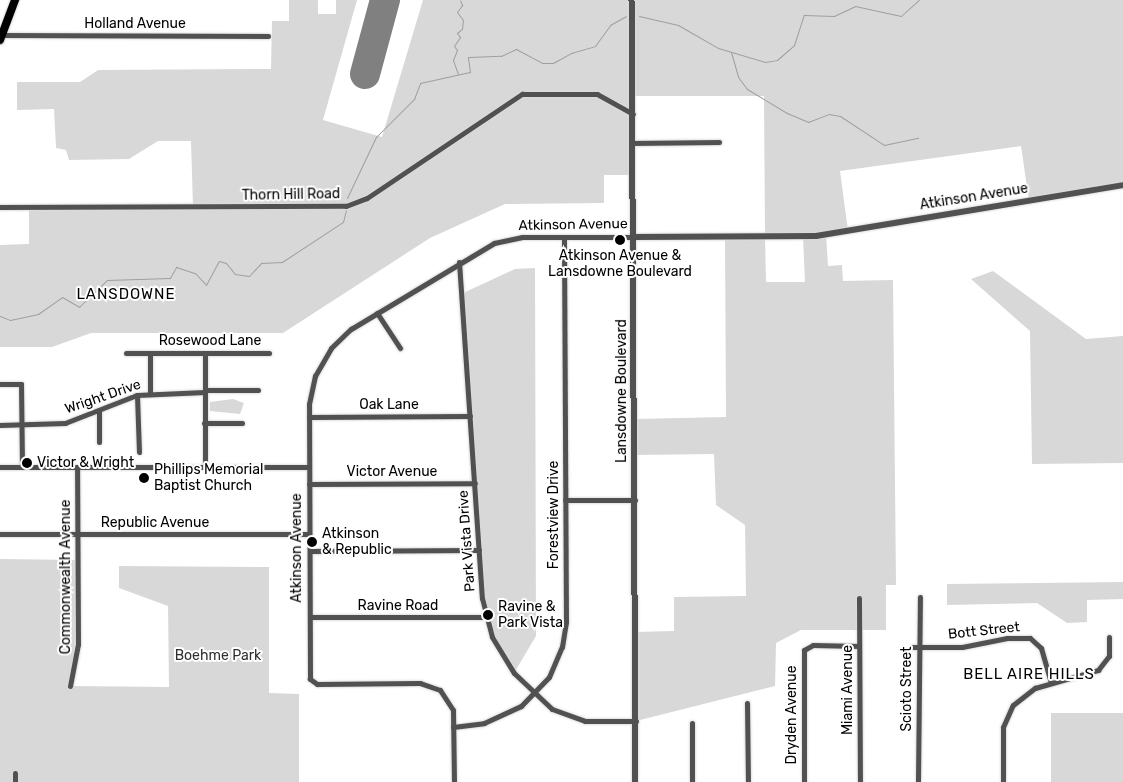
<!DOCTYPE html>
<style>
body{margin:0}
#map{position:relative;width:1123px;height:782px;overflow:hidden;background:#fff;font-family:Rubik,sans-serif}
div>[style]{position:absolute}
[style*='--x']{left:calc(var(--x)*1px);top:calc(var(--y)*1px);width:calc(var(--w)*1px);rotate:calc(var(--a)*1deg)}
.green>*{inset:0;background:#d8d8d8;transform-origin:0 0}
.stream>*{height:1px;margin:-0.5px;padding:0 0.5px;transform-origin:0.5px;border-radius:0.5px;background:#9f9f9f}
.runway>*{height:30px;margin:-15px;padding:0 15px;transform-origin:15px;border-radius:15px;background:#808080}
.roads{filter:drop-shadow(0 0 1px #dbdbdb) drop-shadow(0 0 1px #dbdbdb)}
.minor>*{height:5px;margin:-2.5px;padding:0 2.5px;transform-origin:2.5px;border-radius:2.5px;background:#515151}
.tertiary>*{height:5.5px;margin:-2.75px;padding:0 2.75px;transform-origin:2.75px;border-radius:2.75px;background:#515151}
.primary>*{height:8px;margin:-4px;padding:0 4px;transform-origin:4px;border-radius:4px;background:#000}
.dots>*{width:14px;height:14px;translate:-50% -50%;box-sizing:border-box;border:2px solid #fff;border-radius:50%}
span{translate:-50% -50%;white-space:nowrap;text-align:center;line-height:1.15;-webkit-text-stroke:4px #fff;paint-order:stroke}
.street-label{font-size:14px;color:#000}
.poi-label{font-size:14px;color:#000}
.left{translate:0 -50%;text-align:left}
.park-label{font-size:14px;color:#2f2f2f}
.neighbourhood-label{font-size:15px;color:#000;letter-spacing:1px}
</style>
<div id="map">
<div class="green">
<div style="clip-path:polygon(evenodd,289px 0,318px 0,318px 14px,336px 14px,336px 0,357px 0,323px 120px,382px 137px,423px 0,1123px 0,1123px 185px,1029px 201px,1021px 146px,840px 171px,848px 231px,826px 234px,828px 266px,842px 265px,843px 281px,893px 280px,896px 585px,886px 585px,886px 630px,801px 630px,776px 643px,775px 686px,636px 721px,635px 632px,674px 631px,674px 597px,746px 596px,745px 525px,716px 505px,714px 454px,635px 455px,634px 419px,726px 417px,725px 237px,765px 237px,764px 96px,633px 96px,633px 175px,604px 175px,604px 203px,505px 204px,430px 238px,283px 333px,91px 333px,52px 347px,0 347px,0 245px,29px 244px,29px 207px,193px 207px,191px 141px,158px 141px,129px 159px,69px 160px,66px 150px,56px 148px,54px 109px,17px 110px,17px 82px,80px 82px,98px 70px,271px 69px,272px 21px,289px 21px,289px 0,765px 237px,803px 237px,805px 282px,766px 282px,765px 237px)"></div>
<div style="clip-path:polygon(535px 268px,536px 636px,514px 673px,502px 656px,484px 609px,461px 294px,515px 269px)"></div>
<div style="clip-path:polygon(993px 271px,1086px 339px,1123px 336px,1123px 463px,1032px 464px,1030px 331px,971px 279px)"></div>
<div style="clip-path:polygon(233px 399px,244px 403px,240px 414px,210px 411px,210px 402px)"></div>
<div style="clip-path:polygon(0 559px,77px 560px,78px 644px,70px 686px,169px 687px,168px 606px,119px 588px,119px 566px,269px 567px,269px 693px,299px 694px,299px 782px,0 782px)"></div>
<div style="clip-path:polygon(1123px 582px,1123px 599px,1087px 600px,1087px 622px,1067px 623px,1037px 603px,947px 605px,947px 584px)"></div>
<div style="left:1123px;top:713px;width:69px;height:72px;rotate:90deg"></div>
</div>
<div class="stream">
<div style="--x:639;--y:16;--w:40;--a:13"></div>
<div style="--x:678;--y:25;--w:46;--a:29.9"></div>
<div style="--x:718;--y:48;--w:49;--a:16.6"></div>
<div style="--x:765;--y:62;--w:12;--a:-9"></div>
<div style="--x:777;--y:60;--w:23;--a:-41"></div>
<div style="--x:794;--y:45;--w:32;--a:-72"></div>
<div style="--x:804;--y:15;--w:30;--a:2"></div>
<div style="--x:834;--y:16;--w:23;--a:-25"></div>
<div style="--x:855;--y:6;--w:47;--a:12.3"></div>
<div style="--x:901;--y:16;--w:24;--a:-42"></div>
<div style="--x:731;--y:52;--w:26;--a:74"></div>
<div style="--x:738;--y:77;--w:15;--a:53"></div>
<div style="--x:747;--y:89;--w:47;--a:31"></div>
<div style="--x:787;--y:113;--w:23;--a:23"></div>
<div style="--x:808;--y:122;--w:22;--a:-21"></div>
<div style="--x:829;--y:114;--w:11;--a:10"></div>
<div style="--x:840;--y:116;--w:53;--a:33.4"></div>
<div style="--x:884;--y:145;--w:35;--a:-12"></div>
<div style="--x:458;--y:74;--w:15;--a:-110"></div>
<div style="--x:453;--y:60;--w:11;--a:-68"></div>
<div style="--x:457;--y:50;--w:5;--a:-127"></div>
<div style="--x:454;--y:46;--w:11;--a:-56"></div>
<div style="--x:460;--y:37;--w:5;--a:-127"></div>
<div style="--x:457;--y:33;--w:6;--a:-39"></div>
<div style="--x:462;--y:29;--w:9;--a:-84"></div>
<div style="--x:463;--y:20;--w:10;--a:-127"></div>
<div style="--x:457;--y:12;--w:9;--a:-54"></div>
<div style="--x:462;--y:5;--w:5;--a:-112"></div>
<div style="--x:347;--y:198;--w:68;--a:-64.6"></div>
<div style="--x:376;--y:137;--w:54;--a:-45"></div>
<div style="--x:414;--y:99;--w:17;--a:-69"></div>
<div style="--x:420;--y:83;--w:51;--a:-12.4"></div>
<div style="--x:470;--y:72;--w:15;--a:-98"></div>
<div style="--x:468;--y:57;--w:33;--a:-2"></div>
<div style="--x:501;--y:56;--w:17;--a:-25"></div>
<div style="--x:516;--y:49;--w:30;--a:28"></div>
<div style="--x:542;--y:63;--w:11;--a:0"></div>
<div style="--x:553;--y:63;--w:21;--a:-29"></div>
<div style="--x:571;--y:53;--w:25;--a:-16"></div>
<div style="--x:595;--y:46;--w:26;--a:-54"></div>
<div style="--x:610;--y:25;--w:18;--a:-29"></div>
<div style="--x:0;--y:316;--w:11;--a:22"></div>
<div style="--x:10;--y:320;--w:29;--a:-12"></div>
<div style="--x:38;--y:314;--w:29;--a:-35"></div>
<div style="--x:62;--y:297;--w:20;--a:30"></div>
<div style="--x:79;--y:307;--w:39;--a:-44"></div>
<div style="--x:107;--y:280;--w:63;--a:-1.8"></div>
<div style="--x:170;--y:278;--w:13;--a:-61"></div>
<div style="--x:176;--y:267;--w:20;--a:18"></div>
<div style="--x:195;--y:273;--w:16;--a:47"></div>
<div style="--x:206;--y:285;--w:27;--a:-62"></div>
<div style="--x:219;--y:261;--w:7;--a:16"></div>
<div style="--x:226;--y:263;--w:14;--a:51"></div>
<div style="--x:235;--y:274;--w:14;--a:8"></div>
<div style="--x:249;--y:276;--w:18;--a:-47"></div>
<div style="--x:261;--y:263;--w:21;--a:-3"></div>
<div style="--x:282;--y:262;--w:73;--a:-33.3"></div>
<div style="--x:343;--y:222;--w:12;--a:-76"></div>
</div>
<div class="runway">
<div style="--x:365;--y:74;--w:77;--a:-74.9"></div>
</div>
<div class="roads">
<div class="minor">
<div style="--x:2;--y:35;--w:266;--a:0.2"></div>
<div style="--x:633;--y:143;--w:86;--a:-0.7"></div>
<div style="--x:0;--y:207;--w:346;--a:-0.2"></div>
<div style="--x:346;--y:206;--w:22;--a:-21"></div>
<div style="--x:367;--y:198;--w:187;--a:-33.9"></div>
<div style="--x:522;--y:94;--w:75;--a:0"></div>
<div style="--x:597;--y:94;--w:41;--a:29.1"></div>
<div style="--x:459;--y:262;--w:337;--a:86.1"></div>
<div style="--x:482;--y:598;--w:40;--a:75.6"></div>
<div style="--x:492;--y:637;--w:42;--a:58.6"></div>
<div style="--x:514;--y:673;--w:52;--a:43.5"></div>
<div style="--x:552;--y:709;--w:35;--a:20"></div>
<div style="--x:585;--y:721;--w:51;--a:0"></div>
<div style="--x:377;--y:313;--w:42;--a:56.7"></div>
<div style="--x:126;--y:353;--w:143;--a:0"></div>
<div style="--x:150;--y:353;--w:40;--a:90"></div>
<div style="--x:205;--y:353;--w:114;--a:90"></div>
<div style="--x:0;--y:384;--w:21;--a:0"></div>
<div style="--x:21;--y:384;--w:83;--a:89.3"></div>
<div style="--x:205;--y:390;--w:53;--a:0"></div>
<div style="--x:137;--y:395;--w:57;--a:88"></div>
<div style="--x:99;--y:411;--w:31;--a:90"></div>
<div style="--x:309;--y:417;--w:161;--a:-0.4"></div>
<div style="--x:204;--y:423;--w:38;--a:0"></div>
<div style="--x:0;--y:425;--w:65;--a:-1.8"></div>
<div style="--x:65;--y:423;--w:77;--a:-21.3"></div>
<div style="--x:137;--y:395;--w:68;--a:-2.5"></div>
<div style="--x:0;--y:467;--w:309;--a:0"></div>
<div style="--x:309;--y:484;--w:166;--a:-0.3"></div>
<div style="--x:565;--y:500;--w:70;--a:0"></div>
<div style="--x:0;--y:534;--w:309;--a:0"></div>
<div style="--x:310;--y:551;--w:169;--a:-0.3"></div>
<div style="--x:859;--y:598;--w:184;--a:89.7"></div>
<div style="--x:310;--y:617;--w:176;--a:0"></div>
<div style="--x:912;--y:647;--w:50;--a:0"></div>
<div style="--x:962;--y:647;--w:46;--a:-11.3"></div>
<div style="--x:1007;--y:638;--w:23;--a:0"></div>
<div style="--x:1030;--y:638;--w:15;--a:42"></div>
<div style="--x:1041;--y:648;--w:36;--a:74"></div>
<div style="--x:70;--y:686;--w:43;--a:-79.2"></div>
<div style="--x:78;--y:644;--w:177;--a:-90.3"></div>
<div style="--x:747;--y:703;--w:79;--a:89.3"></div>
<div style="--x:692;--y:723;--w:59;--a:90"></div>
<div style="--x:453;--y:727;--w:31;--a:-7"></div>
<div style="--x:484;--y:723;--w:41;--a:-24.7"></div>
<div style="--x:521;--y:706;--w:40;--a:-46"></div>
<div style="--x:549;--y:677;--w:33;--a:-67"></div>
<div style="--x:562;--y:647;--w:25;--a:-81"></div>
<div style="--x:566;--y:622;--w:385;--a:-90.3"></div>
<div style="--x:15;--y:773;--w:9;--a:90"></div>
<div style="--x:454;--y:782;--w:72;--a:-90.8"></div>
<div style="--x:453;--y:710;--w:24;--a:-123"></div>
<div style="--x:440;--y:690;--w:21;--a:-161"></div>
<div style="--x:420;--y:683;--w:103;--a:179.4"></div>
<div style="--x:317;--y:684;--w:9;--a:-144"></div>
<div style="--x:310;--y:679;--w:275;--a:-90.2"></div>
<div style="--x:309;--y:404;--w:29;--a:-78"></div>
<div style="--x:315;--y:376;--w:32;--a:-60"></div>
<div style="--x:331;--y:348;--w:28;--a:-44"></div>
<div style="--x:351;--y:329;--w:167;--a:-31"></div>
<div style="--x:494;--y:243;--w:29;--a:-12"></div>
<div style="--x:522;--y:237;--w:112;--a:0"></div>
<div style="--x:804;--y:782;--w:132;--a:-90"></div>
<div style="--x:804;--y:650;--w:10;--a:-29"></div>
<div style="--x:813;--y:645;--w:46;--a:1.2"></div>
<div style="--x:918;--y:782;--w:185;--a:-89.4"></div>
<div style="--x:1003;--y:782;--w:55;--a:-90"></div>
<div style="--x:1003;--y:727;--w:24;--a:-66"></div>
<div style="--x:1013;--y:705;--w:28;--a:-38"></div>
<div style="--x:1035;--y:688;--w:66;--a:-15.9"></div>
<div style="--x:1098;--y:670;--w:18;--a:-52"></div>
<div style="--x:1109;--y:656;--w:19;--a:-90"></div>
</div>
<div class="tertiary">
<div style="--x:632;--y:0;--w:782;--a:89.71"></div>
<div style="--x:634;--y:237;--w:182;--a:-0.3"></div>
<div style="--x:816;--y:236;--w:311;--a:-9.4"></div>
</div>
<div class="primary">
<div style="--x:0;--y:40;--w:43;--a:-69.4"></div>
</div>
</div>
<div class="dots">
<div style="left:620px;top:240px;background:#000"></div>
<div style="left:27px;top:463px;background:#000"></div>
<div style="left:144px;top:478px;background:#000"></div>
<div style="left:312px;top:542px;background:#000"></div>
<div style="left:488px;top:615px;background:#000"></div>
</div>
<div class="street-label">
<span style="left:135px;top:24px">Holland Avenue</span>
<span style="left:291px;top:195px;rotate:-1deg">Thorn Hill Road</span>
<span style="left:974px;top:197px;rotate:-9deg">Atkinson Avenue</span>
<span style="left:573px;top:225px;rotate:-1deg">Atkinson Avenue</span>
<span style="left:210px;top:341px">Rosewood Lane</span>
<span style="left:622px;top:391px;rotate:-90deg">Lansdowne Boulevard</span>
<span style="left:103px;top:397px;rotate:-19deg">Wright Drive</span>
<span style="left:389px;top:405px">Oak Lane</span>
<span style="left:392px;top:472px">Victor Avenue</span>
<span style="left:554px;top:515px;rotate:-90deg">Forestview Drive</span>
<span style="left:155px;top:523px">Republic Avenue</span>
<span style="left:467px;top:541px;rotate:-94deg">Park Vista Drive</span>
<span style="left:297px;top:548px;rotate:-90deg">Atkinson Avenue</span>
<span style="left:66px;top:577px;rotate:-90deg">Commonwealth Avenue</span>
<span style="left:398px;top:606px">Ravine Road</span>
<span style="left:984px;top:631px;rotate:-6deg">Bott Street</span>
<span style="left:907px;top:689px;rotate:-90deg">Scioto Street</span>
<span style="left:848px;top:690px;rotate:-90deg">Miami Avenue</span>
<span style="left:792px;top:715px;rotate:-90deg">Dryden Avenue</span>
</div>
<div class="poi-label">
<span style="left:620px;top:264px">Atkinson Avenue &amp;<br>Lansdowne Boulevard</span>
<span class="left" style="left:37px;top:463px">Victor &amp; Wright</span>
<span class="left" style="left:154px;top:478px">Phillips Memorial<br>Baptist Church</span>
<span class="left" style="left:322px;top:542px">Atkinson<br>&amp; Republic</span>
<span class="left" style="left:498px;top:615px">Ravine &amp;<br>Park Vista</span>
</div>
<div class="park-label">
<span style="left:218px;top:656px">Boehme Park</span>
</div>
<div class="neighbourhood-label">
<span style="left:126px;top:295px">LANSDOWNE</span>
<span style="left:1029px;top:675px">BELL AIRE HILLS</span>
</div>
</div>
